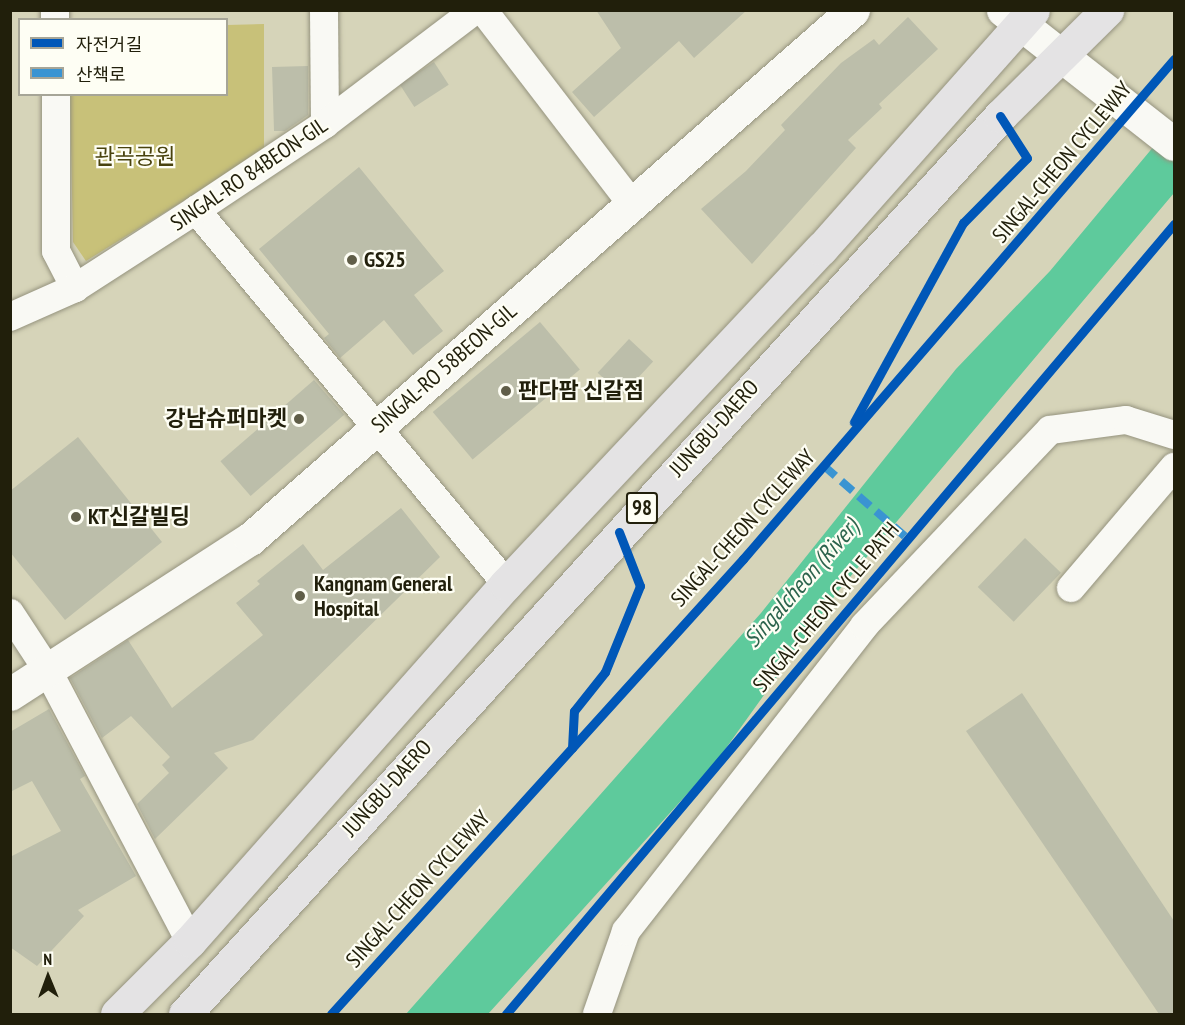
<!DOCTYPE html>
<meta charset="utf-8">
<style>
body{margin:0}
#map{position:relative;width:1185px;height:1025px;overflow:hidden;background:#d6d4b9;font-family:"PT Sans Narrow","Noto Sans KR",sans-serif}
div>[style]{position:absolute}
[style*='--x']{left:calc(var(--x)*1px);top:calc(var(--y)*1px);width:calc(var(--w)*1px);rotate:calc(var(--a)*1deg)}
.green>*{inset:0;background:#c8c179}
.water>*{inset:0;background:#5eca9c}
.building>*{inset:0;background:#bcbeaa;transform-origin:0 0}
.roads{filter:drop-shadow(0 0 2px #95937e) drop-shadow(0 0 2px #95937e)}
.street>*{height:28px;margin:-14px;padding:0 14px;transform-origin:14px;border-radius:14px;background:#f9f9f4}
.secondary>*{height:33px;margin:-16.5px;padding:0 16.5px;transform-origin:16.5px;border-radius:16.5px;background:#f9f9f4}
.primary>*{height:33px;margin:-16.5px;padding:0 16.5px;transform-origin:16.5px;border-radius:16.5px;background:#e4e3e4}
.quiet>*{height:8px;margin-top:-4px;transform-origin:0;background:repeating-linear-gradient(90deg,#3a94d2 0 15px,transparent 0 23px)}
.cycleway>*{height:9px;margin:-4.5px;padding:0 4.5px;transform-origin:4.5px;border-radius:4.5px;background:#0057b8}
.dots>*{width:16px;height:16px;translate:-50% -50%;box-sizing:border-box;border:3px solid #fefef4;border-radius:50%}
span{translate:-50% -50%;white-space:nowrap;text-align:center;line-height:1.15;-webkit-text-stroke:4.5px #fefef4;paint-order:stroke}
.shield-label span{padding:2px 4px;background:#fefef4;border:2px solid;border-radius:4px;-webkit-text-stroke-width:0}
.shield-label{font-size:21px;color:#211f0b;font-weight:700}
.park-label{font-size:22px;color:#49430e}
.street-label{font-size:22px;color:#211f0b}
.poi-label{font-size:22px;color:#211f0b;font-weight:700}
.left{translate:0 -50%;text-align:left}
.right{translate:-100% -50%;text-align:right}
.water-label{font-size:24px;color:#2d644d;font-style:italic}
.frame{position:absolute;inset:0;border:12px solid #211f0b;pointer-events:none}
.legend{position:absolute;left:18px;top:18px;width:210px;height:78px;box-sizing:border-box;background:#fefef4;border:2px solid #a6a597;margin:0;padding:8px 10px;list-style:none;font-size:18px;color:#211f0b}
.legend li{display:flex;align-items:center;gap:12px;height:30px}
.legend b{width:30px;border:2px solid #a6a597}
.north{position:absolute;left:18px;top:947px;width:60px;height:60px;-webkit-text-stroke:4px #fefef4;paint-order:stroke;rotate:359deg;font-size:16px;font-weight:700;line-height:24px;text-align:center;color:#211f0b}
.north::after{content:'';display:block;margin:auto;width:21px;height:27px;background:#211f0b;clip-path:polygon(50% 0,100% 100%,50% 72%,0 100%)}
</style>
<div id="map">
<div class="green">
<div style="clip-path:polygon(264px 24px,264px 151px,86px 261px,73px 242px,70px 95px,226px 94px,227px 25px)"></div>
</div>
<div class="water">
<div style="clip-path:polygon(1174px 122px,1174px 193px,839px 590px,716px 762px,488px 1014px,406px 1014px,761px 613px,956px 369px,1050px 271px)"></div>
</div>
<div class="building">
<div style="clip-path:polygon(596px 10px,747px 10px,694px 58px,679px 41px,594px 117px,572px 92px,621px 48px)"></div>
<div style="clip-path:polygon(908px 17px,938px 49px,879px 104px,882px 108px,848px 140px,856px 148px,752px 264px,701px 209px,746px 171px,785px 130px,781px 125px,841px 63px,874px 39px,879px 45px)"></div>
<div style="left:434px;top:62px;width:27px;height:41px;rotate:57deg"></div>
<div style="clip-path:polygon(308px 66px,308px 115px,285px 131px,274px 131px,272px 67px)"></div>
<div style="clip-path:polygon(359px 167px,444px 271px,414px 295px,443px 331px,413px 355px,384px 320px,340px 358px,324px 338px,329px 334px,259px 249px)"></div>
<div style="left:540px;top:322px;width:62px;height:140px;rotate:50deg"></div>
<div style="left:629px;top:339px;width:33px;height:46px;rotate:43deg"></div>
<div style="left:314px;top:380px;width:46px;height:124px;rotate:49deg"></div>
<div style="clip-path:polygon(78px 437px,162px 542px,65px 620px,10px 552px,10px 491px)"></div>
<div style="clip-path:polygon(401px 508px,440px 557px,253px 740px,214px 753px,228px 768px,155px 839px,137px 804px,169px 773px,162px 765px,170px 757px,131px 716px,102px 738px,70px 678px,128px 640px,172px 708px,263px 635px,236px 603px,260px 584px,257px 581px,303px 544px,323px 570px)"></div>
<div style="left:1025px;top:538px;width:50px;height:68px;rotate:44deg"></div>
<div style="clip-path:polygon(1022px 693px,1174px 921px,1174px 1014px,1159px 1014px,966px 731px)"></div>
<div style="clip-path:polygon(49px 709px,85px 776px,80px 779px,136px 876px,78px 910px,84px 916px,37px 966px,10px 947px,10px 857px,61px 831px,32px 781px,10px 792px,10px 732px)"></div>
</div>
<div class="roads">
<div class="street">
<div style="--x:55;--y:10;--w:10;--a:90"></div>
<div style="--x:324;--y:10;--w:114;--a:89.5"></div>
<div style="--x:483;--y:10;--w:243;--a:52.5"></div>
<div style="--x:56;--y:94;--w:157;--a:90"></div>
<div style="--x:56;--y:251;--w:42;--a:62.8"></div>
<div style="--x:196;--y:210;--w:486;--a:50.3"></div>
<div style="--x:10;--y:317;--w:71;--a:-24"></div>
<div style="--x:75;--y:288;--w:144;--a:-32.8"></div>
<div style="--x:196;--y:210;--w:155;--a:-33.7"></div>
<div style="--x:325;--y:124;--w:188;--a:-37.2"></div>
<div style="--x:1071;--y:588;--w:159;--a:-49.6"></div>
<div style="--x:10;--y:613;--w:69;--a:56.8"></div>
<div style="--x:48;--y:671;--w:305;--a:62.3"></div>
<div style="--x:597;--y:1014;--w:88;--a:-70.7"></div>
<div style="--x:626;--y:931;--w:387;--a:-52"></div>
<div style="--x:864;--y:626;--w:270;--a:-46.5"></div>
<div style="--x:1050;--y:430;--w:77;--a:-7.5"></div>
<div style="--x:1126;--y:420;--w:50;--a:17.4"></div>
</div>
<div class="secondary">
<div style="--x:1003;--y:10;--w:217;--a:38.1"></div>
<div style="--x:10;--y:694;--w:286;--a:-32.9"></div>
<div style="--x:250;--y:539;--w:802;--a:-41.26"></div>
</div>
<div class="primary">
<div style="--x:117;--y:1014;--w:103;--a:-45"></div>
<div style="--x:190;--y:941;--w:477;--a:-48.5"></div>
<div style="--x:506;--y:584;--w:460;--a:-46.8"></div>
<div style="--x:821;--y:249;--w:319;--a:-48.4"></div>
<div style="--x:185;--y:1014;--w:1213;--a:-47.77"></div>
<div style="--x:1000;--y:116;--w:151;--a:-44.7"></div>
</div>
</div>
<div class="quiet">
<div style="--x:824;--y:466;--w:113;--a:41"></div>
</div>
<div class="cycleway">
<div style="--x:854;--y:422;--w:227;--a:-61.3"></div>
<div style="--x:963;--y:223;--w:91;--a:-45.4"></div>
<div style="--x:1027;--y:158;--w:50;--a:-122.7"></div>
<div style="--x:572;--y:748;--w:37;--a:-87"></div>
<div style="--x:574;--y:711;--w:50;--a:-51.5"></div>
<div style="--x:605;--y:672;--w:93;--a:-67.9"></div>
<div style="--x:640;--y:586;--w:58;--a:-111.3"></div>
<div style="--x:331;--y:1014;--w:614;--a:-47.84"></div>
<div style="--x:743;--y:559;--w:660;--a:-49.24"></div>
<div style="--x:506;--y:1014;--w:1035;--a:-49.78"></div>
</div>
<div class="dots">
<div style="left:352px;top:260px;background:#605e48"></div>
<div style="left:506px;top:391px;background:#605e48"></div>
<div style="left:299px;top:419px;background:#605e48"></div>
<div style="left:76px;top:517px;background:#605e48"></div>
<div style="left:300px;top:596px;background:#605e48"></div>
</div>
<div class="shield-label">
<span style="left:642px;top:508px">98</span>
</div>
<div class="park-label">
<span style="left:135px;top:157px">관곡공원</span>
</div>
<div class="street-label">
<span style="left:1062px;top:162px;rotate:-50deg">SINGAL-CHEON CYCLEWAY</span>
<span style="left:249px;top:174px;rotate:-34deg">SINGAL-RO 84BEON-GIL</span>
<span style="left:444px;top:368px;rotate:-41deg">SINGAL-RO 58BEON-GIL</span>
<span style="left:714px;top:428px;rotate:-48deg">JUNGBU-DAERO</span>
<span style="left:743px;top:528px;rotate:-48deg">SINGAL-CHEON CYCLEWAY</span>
<span style="left:826px;top:607px;rotate:-50deg">SINGAL-CHEON CYCLE PATH</span>
<span style="left:387px;top:788px;rotate:-48deg">JUNGBU-DAERO</span>
<span style="left:418px;top:889px;rotate:-48deg">SINGAL-CHEON CYCLEWAY</span>
</div>
<div class="poi-label">
<span class="left" style="left:364px;top:260px">GS25</span>
<span class="left" style="left:518px;top:391px">판다팜 신갈점</span>
<span class="right" style="left:287px;top:419px">강남슈퍼마켓</span>
<span class="left" style="left:88px;top:517px">KT신갈빌딩</span>
<span class="left" style="left:314px;top:596px">Kangnam General<br>Hospital</span>
</div>
<div class="water-label">
<span style="left:801px;top:583px;rotate:-49deg">Singalcheon (River)</span>
</div>
<div class="frame"></div>
<ul class="legend">
<li><b style="height:8px;background:#0057b8"></b>자전거길</li>
<li><b style="height:8px;background:#3a94d2"></b>산책로</li>
</ul>
<div class="north">N</div>
</div>
